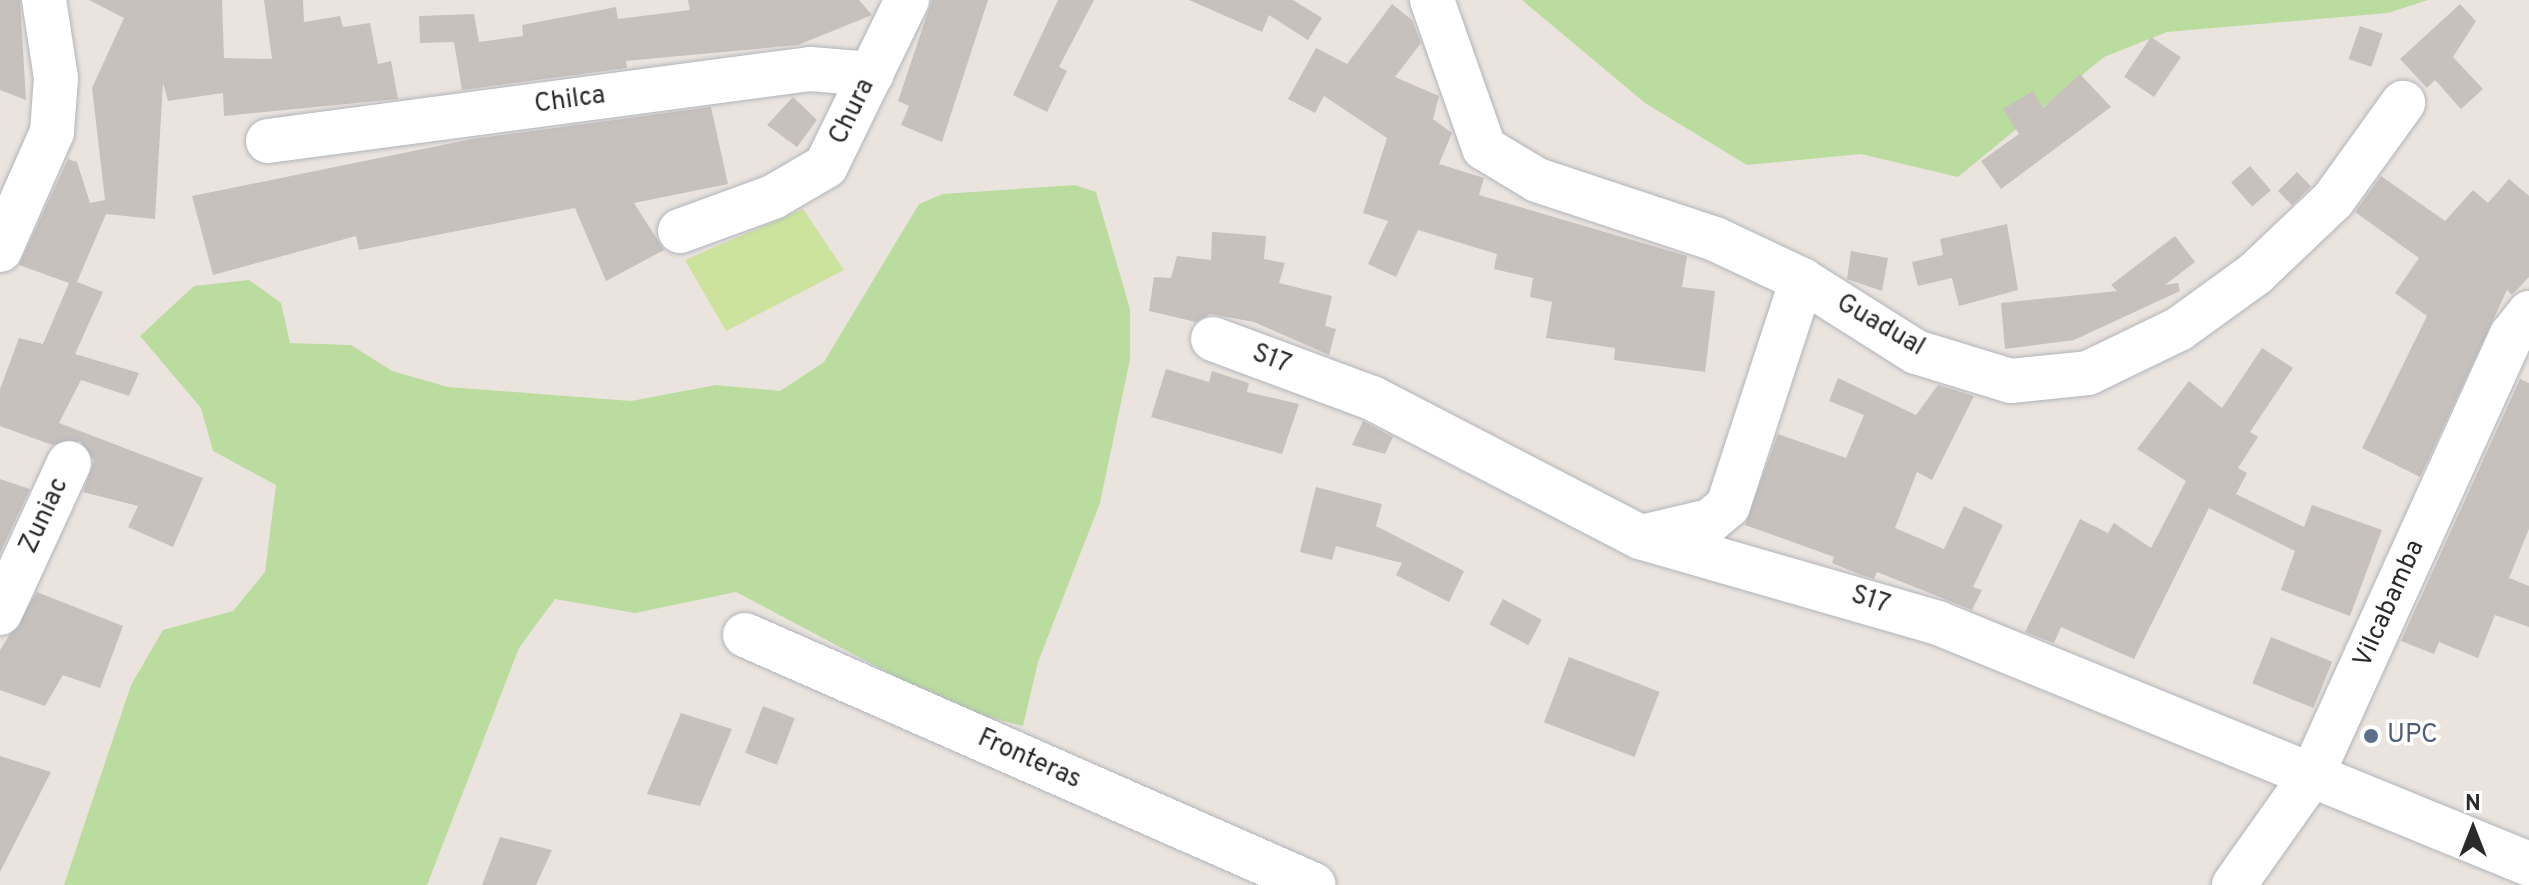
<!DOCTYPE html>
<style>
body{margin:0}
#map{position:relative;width:2529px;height:885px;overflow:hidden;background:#ebe4de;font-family:Overpass,sans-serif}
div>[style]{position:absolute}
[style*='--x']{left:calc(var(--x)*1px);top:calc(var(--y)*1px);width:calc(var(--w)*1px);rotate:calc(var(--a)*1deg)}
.green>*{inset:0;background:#badc9f}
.pitch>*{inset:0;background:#cbe39c}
.building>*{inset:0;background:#c6c1bd;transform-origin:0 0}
.roads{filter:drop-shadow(0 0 2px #b1b4bc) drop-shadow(0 0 2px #b1b4bc)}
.minor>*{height:44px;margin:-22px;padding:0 22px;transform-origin:22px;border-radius:22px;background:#fff}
.dots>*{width:22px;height:22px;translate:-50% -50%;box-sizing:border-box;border:4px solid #fff;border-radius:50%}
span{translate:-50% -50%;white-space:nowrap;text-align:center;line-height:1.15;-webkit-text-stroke:7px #fff;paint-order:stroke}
.street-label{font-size:26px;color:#2a2a2a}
.service-label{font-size:26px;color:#4e5e75}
.left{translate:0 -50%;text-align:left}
.north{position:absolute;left:2433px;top:789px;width:80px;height:80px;-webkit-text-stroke:6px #fff;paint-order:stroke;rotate:0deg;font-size:22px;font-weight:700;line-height:32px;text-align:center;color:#2a2a2a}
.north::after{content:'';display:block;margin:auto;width:28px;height:36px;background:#2a2a2a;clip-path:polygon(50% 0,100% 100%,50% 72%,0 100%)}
</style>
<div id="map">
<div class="green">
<div style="clip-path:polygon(1522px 0,2428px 0,2388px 13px,2167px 32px,2104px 57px,1958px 177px,1861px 154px,1747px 165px,1645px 103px)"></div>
<div style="clip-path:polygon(1075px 185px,1096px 192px,1130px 309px,1130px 359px,1100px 503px,1038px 662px,1023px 726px,955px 708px,736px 592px,635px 613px,555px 599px,519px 648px,427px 885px,64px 885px,131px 685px,163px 630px,233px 611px,265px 572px,276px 485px,213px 451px,201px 408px,140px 336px,194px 286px,249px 280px,281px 303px,290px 343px,351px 345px,392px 371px,448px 387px,631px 401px,716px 385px,780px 391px,824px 362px,919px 204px,943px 194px)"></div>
</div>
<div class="pitch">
<div style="clip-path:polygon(803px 209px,844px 270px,726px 331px,685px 260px)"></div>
</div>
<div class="building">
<div style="clip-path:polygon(0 0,20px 0,26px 100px,0 90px)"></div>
<div style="clip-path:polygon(89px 0,222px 0,224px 58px,272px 59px,264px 0,303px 0,304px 22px,340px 16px,343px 27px,370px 23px,378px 64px,391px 61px,398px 99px,224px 116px,223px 93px,168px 101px,163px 83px,155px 219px,106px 214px,77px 282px,103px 292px,75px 354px,139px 373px,129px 396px,81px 380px,59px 423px,203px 478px,173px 547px,128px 527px,138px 506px,83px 492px,94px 461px,80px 441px,52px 445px,0 426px,0 389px,19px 338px,43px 344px,69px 283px,19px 265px,68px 159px,77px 162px,90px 203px,105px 200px,92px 88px,124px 18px)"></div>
<div style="clip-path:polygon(688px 0,859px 0,872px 15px,798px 45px,626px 61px,627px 68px,462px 90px,454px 42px,420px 43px,419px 16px,474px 14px,479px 42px,523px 36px,522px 25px,616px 7px,618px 19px,690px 10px)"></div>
<div style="clip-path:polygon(932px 0,988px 0,942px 142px,901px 125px,909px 106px,898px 101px)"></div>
<div style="clip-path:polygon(1058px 0,1094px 0,1059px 67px,1067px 71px,1047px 112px,1013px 95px)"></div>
<div style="clip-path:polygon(1189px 0,1293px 0,1322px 18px,1308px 40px,1269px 15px,1262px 32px)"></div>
<div style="clip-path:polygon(1392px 4px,1412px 20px,1421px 43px,1395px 77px,1439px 96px,1433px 119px,1452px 133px,1439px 164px,1484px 178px,1479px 195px,1687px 256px,1682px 287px,1715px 291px,1705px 372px,1614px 360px,1615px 348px,1546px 338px,1552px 302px,1530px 297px,1533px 278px,1494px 269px,1497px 254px,1418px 230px,1396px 277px,1368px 264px,1388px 221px,1363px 213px,1387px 138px,1324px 96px,1315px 113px,1288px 99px,1316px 48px,1347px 64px)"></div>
<div style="clip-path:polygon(2460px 4px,2476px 21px,2453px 57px,2483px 89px,2461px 109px,2435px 80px,2427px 88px,2400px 59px)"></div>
<div style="left:2360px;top:26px;width:24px;height:35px;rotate:19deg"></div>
<div style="left:2151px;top:37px;width:36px;height:48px;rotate:34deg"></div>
<div style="clip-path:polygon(2080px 74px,2111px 107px,2001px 189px,1981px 161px,2019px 134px,2003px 109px,2033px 91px,2043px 108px)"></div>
<div style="clip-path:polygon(793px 97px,817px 120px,797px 147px,767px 125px)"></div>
<div style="clip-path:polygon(711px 107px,728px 184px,634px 203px,664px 250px,606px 281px,575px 208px,359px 250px,356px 236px,213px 275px,192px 196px,472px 139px)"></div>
<div style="left:2250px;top:166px;width:32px;height:25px;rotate:49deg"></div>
<div style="left:2297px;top:172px;width:20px;height:27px;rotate:45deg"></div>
<div style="clip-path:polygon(2381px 176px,2445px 221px,2473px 190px,2488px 203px,2509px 179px,2529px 196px,2529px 277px,2512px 295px,2507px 290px,2420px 477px,2362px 448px,2427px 316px,2395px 293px,2419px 258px,2355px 212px)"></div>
<div style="clip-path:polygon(2007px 224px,2018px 290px,1959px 306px,1952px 278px,1918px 286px,1912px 262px,1943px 255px,1940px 239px)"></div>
<div style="clip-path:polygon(1212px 232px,1266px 236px,1264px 259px,1285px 263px,1279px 283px,1332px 296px,1325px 326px,1336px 329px,1329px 355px,1254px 322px,1210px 314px,1196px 322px,1149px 311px,1154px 277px,1171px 278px,1177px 256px,1211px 260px)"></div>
<div style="clip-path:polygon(2175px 236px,2195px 262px,2165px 285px,2178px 283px,2180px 291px,2074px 340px,2005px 349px,2001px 303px,2117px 291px,2111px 285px)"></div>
<div style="clip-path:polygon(1851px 251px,1888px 258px,1882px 291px,1847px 279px)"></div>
<div style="clip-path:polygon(2262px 348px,2293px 368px,2250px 432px,2258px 437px,2238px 468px,2247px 473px,2236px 494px,2304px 527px,2312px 505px,2382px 530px,2350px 616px,2281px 590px,2295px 551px,2209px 508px,2134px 659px,2061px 627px,2054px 643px,2025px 632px,2080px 519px,2108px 533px,2114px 523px,2151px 548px,2186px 481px,2137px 449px,2189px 381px,2222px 408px)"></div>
<div style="clip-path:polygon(1166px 369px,1209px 382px,1212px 371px,1249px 383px,1247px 392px,1299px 404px,1282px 454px,1151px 417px)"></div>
<div style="clip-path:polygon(1838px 378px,1916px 415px,1938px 385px,1974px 396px,1932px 480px,1917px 472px,1895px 528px,1944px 549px,1964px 506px,2003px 525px,1973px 587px,1982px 590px,1972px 610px,1877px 572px,1874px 579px,1859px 574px,1832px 563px,1834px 557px,1745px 525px,1778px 434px,1846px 458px,1864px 415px,1829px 401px)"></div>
<div style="clip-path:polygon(2520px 379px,2529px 383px,2529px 529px,2509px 578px,2529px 586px,2529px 627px,2495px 615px,2478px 658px,2439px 642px,2434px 654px,2401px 641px)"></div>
<div style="clip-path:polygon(1363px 421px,1393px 437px,1385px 454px,1352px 445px)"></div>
<div style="clip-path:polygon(0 479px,30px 489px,0 553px)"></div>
<div style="clip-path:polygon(1316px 487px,1382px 504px,1376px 526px,1464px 571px,1449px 602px,1396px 575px,1402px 563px,1336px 546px,1332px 560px,1300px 552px)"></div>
<div style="clip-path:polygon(37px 592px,123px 626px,100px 688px,63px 675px,45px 706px,0 690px,0 650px)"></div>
<div style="left:1503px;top:599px;width:44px;height:29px;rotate:28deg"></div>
<div style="left:2271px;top:637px;width:66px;height:50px;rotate:22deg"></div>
<div style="left:1569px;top:657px;width:97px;height:70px;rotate:21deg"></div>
<div style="left:763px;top:706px;width:34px;height:50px;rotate:21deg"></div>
<div style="clip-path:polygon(681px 713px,732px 729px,700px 806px,647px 794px)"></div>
<div style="clip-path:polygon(0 756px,51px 772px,0 872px)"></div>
<div style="clip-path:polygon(500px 837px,552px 850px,536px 885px,482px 885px)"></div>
</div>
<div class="roads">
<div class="minor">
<div style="--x:1432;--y:0;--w:157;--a:70.6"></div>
<div style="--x:1484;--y:148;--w:62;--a:31.1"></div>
<div style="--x:1537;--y:180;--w:188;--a:18.3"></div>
<div style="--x:1715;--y:239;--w:96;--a:25.2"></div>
<div style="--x:1802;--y:280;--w:135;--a:32.3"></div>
<div style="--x:1916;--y:352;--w:99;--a:17"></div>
<div style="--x:2011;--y:381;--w:77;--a:-5.9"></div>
<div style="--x:2088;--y:373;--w:101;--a:-25.8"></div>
<div style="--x:2179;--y:329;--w:94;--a:-35.9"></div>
<div style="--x:2255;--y:274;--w:108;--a:-43.5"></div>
<div style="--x:2333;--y:200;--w:120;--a:-54.2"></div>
<div style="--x:268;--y:141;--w:547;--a:-7.57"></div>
<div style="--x:810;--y:69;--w:62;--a:4.6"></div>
<div style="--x:680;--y:231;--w:99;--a:-20.1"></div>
<div style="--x:773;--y:197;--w:61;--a:-30.3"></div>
<div style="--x:826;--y:166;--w:185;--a:-64"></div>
<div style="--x:0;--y:250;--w:129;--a:-66.2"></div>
<div style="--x:52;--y:132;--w:54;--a:-85.8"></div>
<div style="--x:56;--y:78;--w:79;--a:-98.7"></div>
<div style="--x:1213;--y:339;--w:170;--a:20.4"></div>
<div style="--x:1372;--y:398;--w:302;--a:27.4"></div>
<div style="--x:1640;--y:537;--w:310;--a:16.1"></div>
<div style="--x:1938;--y:623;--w:638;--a:22.18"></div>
<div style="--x:1642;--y:537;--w:70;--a:-13.2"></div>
<div style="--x:1710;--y:521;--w:23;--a:-40"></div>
<div style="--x:1728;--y:506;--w:238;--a:-71.9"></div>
<div style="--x:0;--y:613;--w:165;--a:-65.3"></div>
<div style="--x:745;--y:635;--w:621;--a:23.72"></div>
<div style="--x:2234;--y:885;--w:135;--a:-54.7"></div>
<div style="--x:2312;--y:775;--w:483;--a:-65.6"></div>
<div style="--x:2512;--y:335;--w:28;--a:-52"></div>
</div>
</div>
<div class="dots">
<div style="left:2371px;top:736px;background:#5c6f8a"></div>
</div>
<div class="street-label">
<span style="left:570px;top:101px;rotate:-8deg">Chilca</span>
<span style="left:853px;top:112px;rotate:-64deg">Chura</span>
<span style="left:1880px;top:326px;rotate:30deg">Guadual</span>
<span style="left:1271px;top:360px;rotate:21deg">S17</span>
<span style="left:45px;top:516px;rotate:-65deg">Zuniac</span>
<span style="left:1870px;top:601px;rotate:18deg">S17</span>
<span style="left:2390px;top:604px;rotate:-66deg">Vilcabamba</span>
<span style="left:1029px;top:760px;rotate:24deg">Fronteras</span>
</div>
<div class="service-label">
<span class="left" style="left:2387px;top:736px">UPC</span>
</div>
<div class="north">N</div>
</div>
